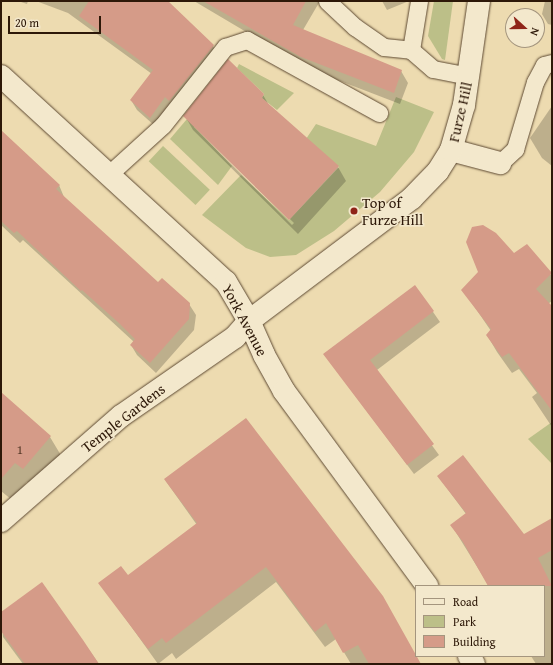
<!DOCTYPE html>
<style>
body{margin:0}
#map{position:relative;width:553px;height:665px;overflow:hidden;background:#eddbb0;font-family:"Gentium Book Plus",serif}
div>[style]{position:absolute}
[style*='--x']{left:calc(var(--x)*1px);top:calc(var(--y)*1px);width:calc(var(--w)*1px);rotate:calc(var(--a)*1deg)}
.green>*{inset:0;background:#bcbf88;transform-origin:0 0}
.shadow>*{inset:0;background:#0003}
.building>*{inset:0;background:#d59b88}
.roads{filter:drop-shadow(0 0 1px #5d4932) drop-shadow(0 0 1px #5d4932)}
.lane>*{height:17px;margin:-8.5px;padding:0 8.5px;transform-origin:8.5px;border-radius:8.5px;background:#f3e8cc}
.street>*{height:22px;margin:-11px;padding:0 11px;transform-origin:11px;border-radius:11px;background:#f3e8cc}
.dots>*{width:11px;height:11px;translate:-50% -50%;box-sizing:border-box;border:2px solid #f3e8cc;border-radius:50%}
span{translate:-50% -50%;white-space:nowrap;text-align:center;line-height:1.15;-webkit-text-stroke:3px #f3e8cc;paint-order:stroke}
.number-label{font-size:13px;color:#573928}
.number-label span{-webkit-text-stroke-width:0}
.street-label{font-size:15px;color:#2d1808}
.poi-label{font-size:15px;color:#2d1808}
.left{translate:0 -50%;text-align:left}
.frame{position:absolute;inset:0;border:2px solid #2d1808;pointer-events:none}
.legend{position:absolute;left:415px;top:585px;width:130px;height:72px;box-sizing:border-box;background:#f3e8cc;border:1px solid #a4957e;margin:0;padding:5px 7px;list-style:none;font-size:12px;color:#2d1808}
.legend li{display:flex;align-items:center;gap:8px;height:20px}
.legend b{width:20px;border:1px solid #a4957e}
.north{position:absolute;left:505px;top:8px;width:40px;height:40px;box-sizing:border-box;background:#f3e8cc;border:1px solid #a4957e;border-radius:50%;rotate:111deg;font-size:11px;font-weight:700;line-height:16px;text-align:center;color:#2d1808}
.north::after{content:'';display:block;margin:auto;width:14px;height:18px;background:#8f2418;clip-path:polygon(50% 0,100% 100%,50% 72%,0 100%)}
.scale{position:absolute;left:8px;top:16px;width:93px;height:18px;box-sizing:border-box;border:2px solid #2d1808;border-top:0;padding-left:5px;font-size:12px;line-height:14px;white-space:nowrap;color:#2d1808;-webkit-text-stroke:3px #f3e8cc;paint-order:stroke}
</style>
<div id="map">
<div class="green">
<div style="clip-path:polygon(434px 1px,453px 1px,445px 60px,442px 59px,428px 36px)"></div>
<div style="clip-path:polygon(239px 64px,294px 93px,277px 110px,262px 98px,264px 94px,237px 68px)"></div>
<div style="clip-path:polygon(396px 97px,434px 112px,414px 152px,380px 192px,334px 231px,296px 255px,270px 257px,246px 248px,202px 215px,241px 175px,289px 220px,339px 167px,306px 139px,316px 124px,376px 146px)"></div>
<div style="clip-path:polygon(187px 119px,232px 166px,218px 185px,170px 139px)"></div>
<div style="left:163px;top:146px;width:64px;height:21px;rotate:43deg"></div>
<div style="clip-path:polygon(552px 422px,552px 464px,528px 439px)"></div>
</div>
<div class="shadow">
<div style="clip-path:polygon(18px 1px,28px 1px,27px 4px)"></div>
<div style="clip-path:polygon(36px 1px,167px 1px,213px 46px,218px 55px,155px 126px,137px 110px,131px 100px,152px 74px,68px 13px)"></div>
<div style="clip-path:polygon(194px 1px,320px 1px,303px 30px,401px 71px,408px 83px,400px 104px,309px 69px)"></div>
<div style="clip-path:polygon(382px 1px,409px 1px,387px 10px)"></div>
<div style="clip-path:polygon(545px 1px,552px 1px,552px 25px,548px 24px,542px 14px)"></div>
<div style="clip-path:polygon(evenodd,263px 95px,269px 105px,338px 167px,346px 181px,298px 234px,193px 130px,185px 116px,263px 95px,194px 125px,294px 223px,292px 225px,194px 127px,194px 125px)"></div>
<div style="clip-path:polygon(552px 106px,552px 166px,542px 158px,530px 138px)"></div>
<div style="clip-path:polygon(1px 132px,59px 185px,64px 197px,158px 284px,189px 304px,196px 315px,194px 330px,156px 373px,137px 355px,131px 345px,134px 342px,23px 240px,20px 243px,1px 225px)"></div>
<div style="clip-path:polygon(514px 254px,548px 270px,552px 277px,552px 301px,548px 304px,552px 308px,552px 427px,532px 397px,537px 393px,519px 369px,512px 373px,497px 352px,487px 335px,491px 331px,463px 290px)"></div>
<div style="clip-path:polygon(415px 286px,440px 322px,377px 370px,439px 455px,414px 474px,324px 354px)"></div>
<div style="clip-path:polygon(1px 393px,50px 437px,62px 457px,35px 489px,27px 482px,12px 500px,1px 491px)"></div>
<div style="clip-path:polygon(438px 476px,524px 535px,552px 529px,552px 664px,536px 664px,531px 656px,544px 656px,544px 586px,489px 586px,452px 526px,466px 514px)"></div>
<div style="clip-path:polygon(165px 480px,420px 664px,351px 664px,336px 639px,325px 647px,276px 582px,176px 659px,172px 653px,158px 664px,100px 583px,128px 577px,197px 525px)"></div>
<div style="clip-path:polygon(42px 583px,99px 664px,23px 664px,3px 637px,1px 613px)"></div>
</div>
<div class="building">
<div style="clip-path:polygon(89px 1px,168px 1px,214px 45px,169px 101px,165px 97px,150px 118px,130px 100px,153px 70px,79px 16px)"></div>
<div style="clip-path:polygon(203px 1px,306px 1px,293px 25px,402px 70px,394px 93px,301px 57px)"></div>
<div style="clip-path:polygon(228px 59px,264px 94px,262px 98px,339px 166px,289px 220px,183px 116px)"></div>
<div style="clip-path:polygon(1px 130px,60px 185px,56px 189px,121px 248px,158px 282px,162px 278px,190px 303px,189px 319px,150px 363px,130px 345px,135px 339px,120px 324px,82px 290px,81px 291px,17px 231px,14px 233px,1px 221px)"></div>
<div style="clip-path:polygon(483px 225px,496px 233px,514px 253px,527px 244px,552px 273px,536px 289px,552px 306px,552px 411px,509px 353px,502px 357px,486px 335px,491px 329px,461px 290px,478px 272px,466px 242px,472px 227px)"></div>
<div style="clip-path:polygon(415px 285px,434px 311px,370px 360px,434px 444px,407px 465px,323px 354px)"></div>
<div style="clip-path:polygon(1px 392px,51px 436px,23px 469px,15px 463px,1px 479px)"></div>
<div style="clip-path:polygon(246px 418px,383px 596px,421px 664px,369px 664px,358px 645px,343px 653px,326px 623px,315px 632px,266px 567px,166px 643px,162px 638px,148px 649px,98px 583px,121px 566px,128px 575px,197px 523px,164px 479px)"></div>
<div style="clip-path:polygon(463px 455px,524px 534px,552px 518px,552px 550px,538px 558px,552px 586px,488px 586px,463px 542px,450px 525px,466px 513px,437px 476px)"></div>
<div style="clip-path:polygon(42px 582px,83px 640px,99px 664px,25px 664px,1px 631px,1px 612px)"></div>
</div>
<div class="roads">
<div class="lane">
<div style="--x:327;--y:1;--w:38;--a:43"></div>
<div style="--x:355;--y:27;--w:35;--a:35"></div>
<div style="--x:384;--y:47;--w:27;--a:6"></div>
<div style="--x:419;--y:1;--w:50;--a:99.3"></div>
<div style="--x:411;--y:50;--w:29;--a:41"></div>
<div style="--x:433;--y:69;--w:36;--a:11"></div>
<div style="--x:500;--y:163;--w:21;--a:-43"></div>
<div style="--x:515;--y:149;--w:70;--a:-73.4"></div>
<div style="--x:535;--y:82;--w:19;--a:-62"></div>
<div style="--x:544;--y:65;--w:8;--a:-14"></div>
<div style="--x:108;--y:175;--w:74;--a:-42.3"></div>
<div style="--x:163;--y:125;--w:100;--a:-51.5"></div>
<div style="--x:225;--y:47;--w:23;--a:-18"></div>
<div style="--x:247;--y:40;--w:151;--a:28.9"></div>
</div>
<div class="street">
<div style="--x:1;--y:76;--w:305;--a:42.5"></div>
<div style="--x:226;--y:282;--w:45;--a:59.5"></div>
<div style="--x:249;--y:321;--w:37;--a:66"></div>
<div style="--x:264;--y:355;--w:41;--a:60.9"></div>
<div style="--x:284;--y:391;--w:242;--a:53.7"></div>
<div style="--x:451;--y:150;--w:51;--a:14.9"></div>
<div style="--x:1;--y:521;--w:159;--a:-41.2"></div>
<div style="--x:121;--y:416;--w:139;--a:-34.7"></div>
<div style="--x:235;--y:337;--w:21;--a:-49"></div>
<div style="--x:249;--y:321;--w:204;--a:-37"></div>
<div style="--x:412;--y:198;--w:37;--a:-46"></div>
<div style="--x:438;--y:171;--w:25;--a:-58"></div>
<div style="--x:451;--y:150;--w:47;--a:-73.9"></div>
<div style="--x:464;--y:105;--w:105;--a:-81.8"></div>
<div style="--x:469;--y:656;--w:9;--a:58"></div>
</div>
</div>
<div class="dots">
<div style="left:354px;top:211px;background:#8f2418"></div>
</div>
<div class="number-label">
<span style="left:20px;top:450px">1</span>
</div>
<div class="street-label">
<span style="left:460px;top:112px;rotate:-77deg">Furze Hill</span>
<span style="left:245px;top:320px;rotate:62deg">York Avenue</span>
<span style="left:123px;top:418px;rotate:-38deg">Temple Gardens</span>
</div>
<div class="poi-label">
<span class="left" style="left:362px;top:211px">Top of<br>Furze Hill</span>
</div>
<div class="frame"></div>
<ul class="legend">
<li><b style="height:5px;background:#f3e8cc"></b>Road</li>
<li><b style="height:11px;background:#bcbf88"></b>Park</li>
<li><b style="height:11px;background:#d59b88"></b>Building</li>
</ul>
<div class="north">N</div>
<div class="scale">20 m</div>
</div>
